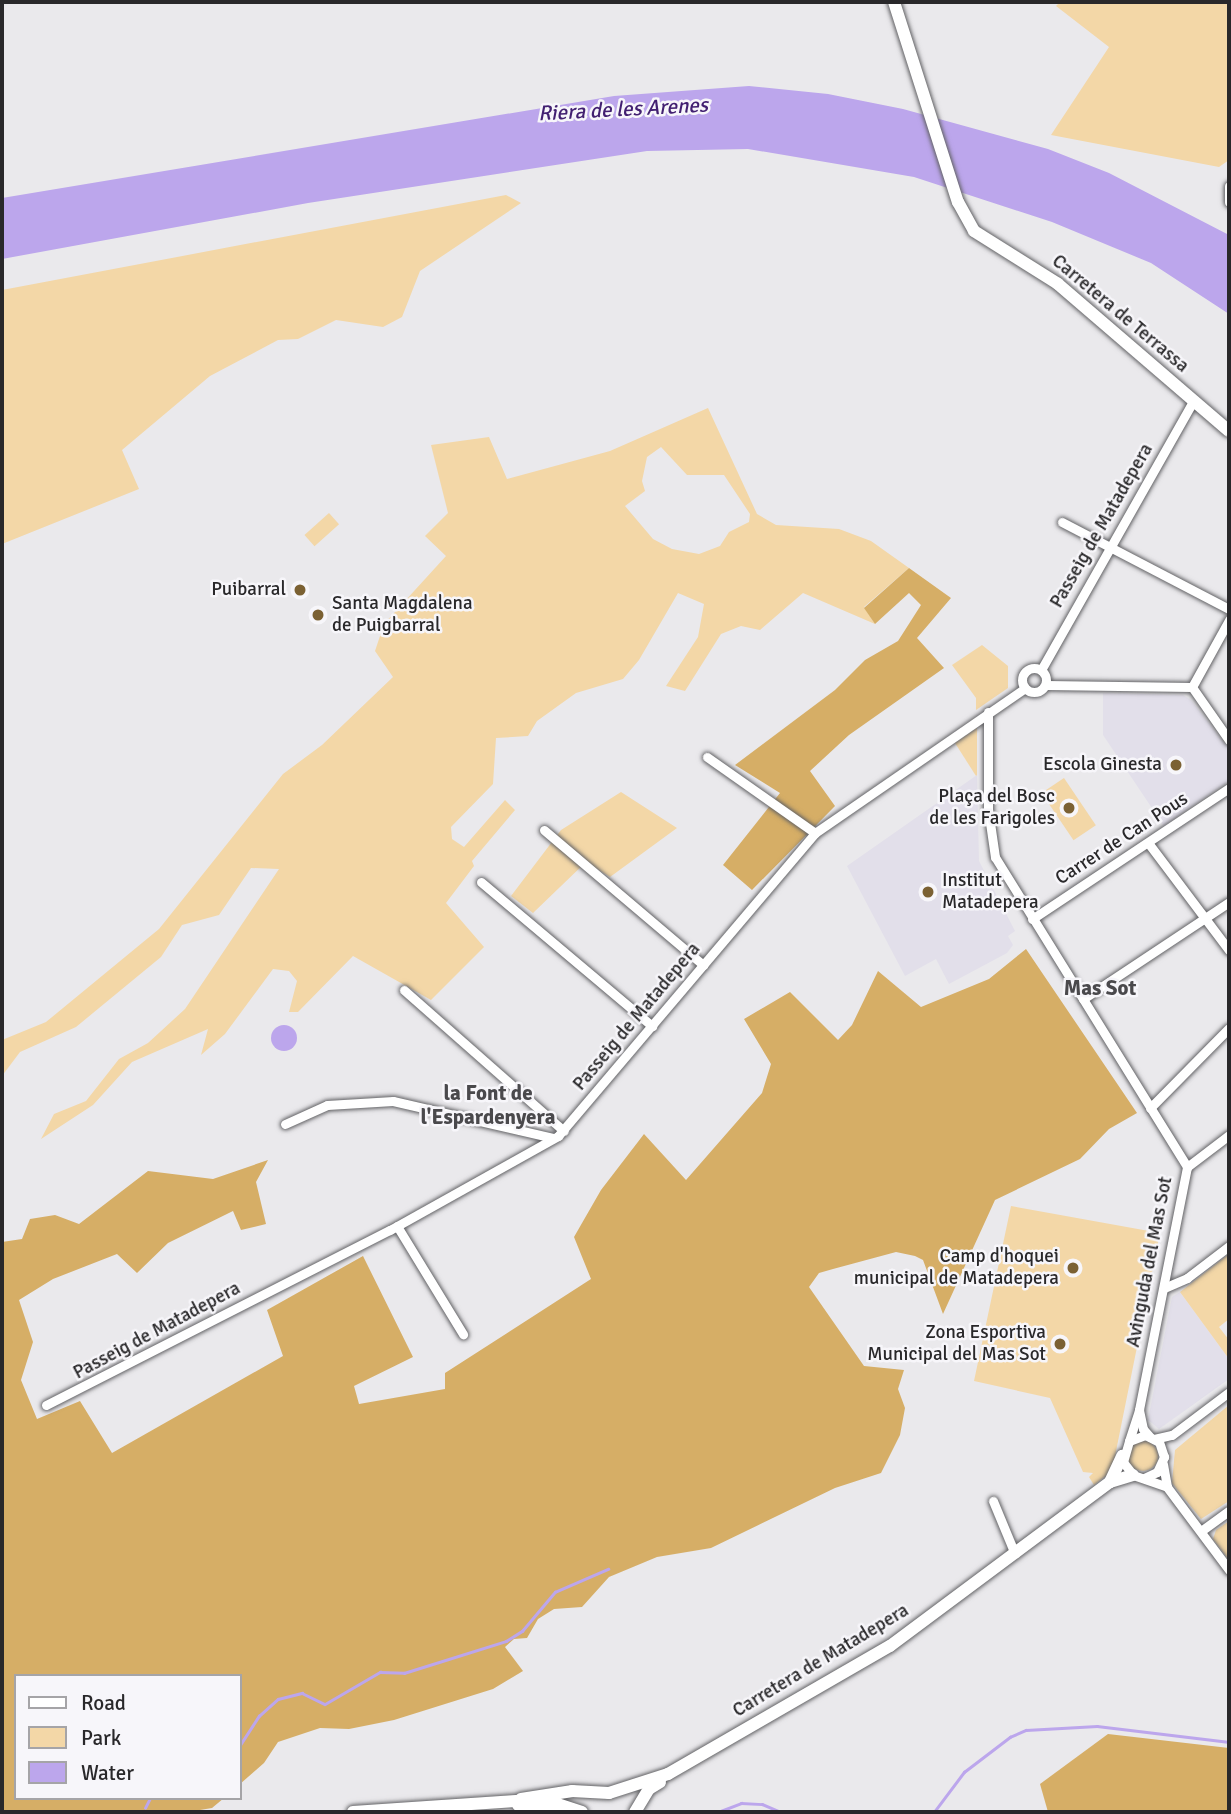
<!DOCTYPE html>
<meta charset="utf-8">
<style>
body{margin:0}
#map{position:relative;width:1231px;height:1814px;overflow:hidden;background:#eae9ec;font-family:Signika,sans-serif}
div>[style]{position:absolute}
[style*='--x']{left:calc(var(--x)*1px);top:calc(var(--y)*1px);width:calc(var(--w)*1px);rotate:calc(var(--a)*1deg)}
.built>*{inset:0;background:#e2dfea}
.green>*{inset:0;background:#f3d7a7;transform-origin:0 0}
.round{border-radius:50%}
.forest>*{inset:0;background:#d6ae66}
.water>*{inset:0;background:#bca6ec}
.stream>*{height:2.5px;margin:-1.25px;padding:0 1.25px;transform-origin:1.25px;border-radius:1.25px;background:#bca6ec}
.roads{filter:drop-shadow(0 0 2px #626265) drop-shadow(0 0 2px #626265)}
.street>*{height:9px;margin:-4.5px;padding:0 4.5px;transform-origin:4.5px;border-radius:4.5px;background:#fff}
.street>.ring{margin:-4.5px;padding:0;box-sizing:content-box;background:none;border:9px solid #fff;border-radius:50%}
.secondary>*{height:12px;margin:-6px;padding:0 6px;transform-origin:6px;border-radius:6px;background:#fff}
.dots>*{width:19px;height:19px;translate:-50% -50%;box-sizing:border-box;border:4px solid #f7f6fa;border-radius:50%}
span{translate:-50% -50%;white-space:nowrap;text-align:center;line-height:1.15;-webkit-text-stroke:5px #f7f6fa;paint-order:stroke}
.street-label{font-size:19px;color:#29282a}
.poi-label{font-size:19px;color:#29282a}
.right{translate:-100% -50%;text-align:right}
.left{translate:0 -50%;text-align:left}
.water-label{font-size:21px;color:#422071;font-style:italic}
.neighbourhood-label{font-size:21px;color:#4a494c;font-weight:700}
.frame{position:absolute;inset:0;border:4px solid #29282a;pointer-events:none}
.legend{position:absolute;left:14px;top:1674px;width:228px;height:126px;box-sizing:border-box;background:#f7f6fa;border:2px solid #a5a4a7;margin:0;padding:9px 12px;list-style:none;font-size:21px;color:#29282a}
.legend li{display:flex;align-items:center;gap:14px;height:35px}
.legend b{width:35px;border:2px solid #a5a4a7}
</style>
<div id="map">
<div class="built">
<div style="clip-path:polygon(1103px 693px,1183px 695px,1191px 700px,1229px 749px,1229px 781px,1164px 826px,1103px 735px)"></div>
<div style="clip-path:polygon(977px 775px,979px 861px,1015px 931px,1008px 936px,1013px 945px,1007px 953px,949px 984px,936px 959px,905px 976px,847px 866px)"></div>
<div style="clip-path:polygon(1180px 1292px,1229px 1359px,1229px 1379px,1159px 1429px,1148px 1420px,1172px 1297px)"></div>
</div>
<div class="green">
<div style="clip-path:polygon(1060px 2px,1229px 2px,1229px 160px,1219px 167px,1051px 135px,1109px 47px,1056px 6px)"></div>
<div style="clip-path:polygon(506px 195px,521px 203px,420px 271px,402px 317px,383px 327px,336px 320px,298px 339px,278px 340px,210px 376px,122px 450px,139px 489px,2px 544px,2px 290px)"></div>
<div style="clip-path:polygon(evenodd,708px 408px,757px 514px,776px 525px,839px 529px,871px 541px,909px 568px,864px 607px,875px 624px,803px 593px,760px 630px,741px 626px,721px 634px,685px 691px,666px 686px,698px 637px,704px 604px,678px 593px,639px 660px,623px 679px,576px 693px,537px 721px,528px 736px,496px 738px,493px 784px,451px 827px,452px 839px,464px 847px,505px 800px,515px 810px,472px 861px,474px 866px,446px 903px,484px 947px,431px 1000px,353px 956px,298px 1012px,289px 1012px,297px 981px,289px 971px,273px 969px,225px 1034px,201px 1055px,208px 1029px,132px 1062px,93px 1105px,41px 1139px,54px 1114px,86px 1101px,119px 1059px,148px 1043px,185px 1009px,279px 869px,251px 868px,219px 915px,182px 925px,161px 957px,76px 1027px,20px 1052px,2px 1076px,2px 1040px,46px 1022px,159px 929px,283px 774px,322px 745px,393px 677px,375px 651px,384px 624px,446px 556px,425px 536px,448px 513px,431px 445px,489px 437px,507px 479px,610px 451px,708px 408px,661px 447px,687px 475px,724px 475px,750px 514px,749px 522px,729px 532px,720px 546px,699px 554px,672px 549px,653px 539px,625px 506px,645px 491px,642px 481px,647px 457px,661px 447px)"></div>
<div style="left:329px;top:513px;width:15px;height:33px;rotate:48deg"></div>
<div style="clip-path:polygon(982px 645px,1008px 666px,1008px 688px,976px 710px,976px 698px,952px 665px)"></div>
<div style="clip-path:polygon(977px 728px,977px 775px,976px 776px,955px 743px)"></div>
<div style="left:1064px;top:778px;width:57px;height:27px;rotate:56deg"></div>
<div style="clip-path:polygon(621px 792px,677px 828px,610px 877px,586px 862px,533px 913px,511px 896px,561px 830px)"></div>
<div style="clip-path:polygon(1011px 1206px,1160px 1233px,1114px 1461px,1107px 1475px,1094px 1485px,1089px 1477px,1093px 1473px,1083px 1472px,1050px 1398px,974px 1381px)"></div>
<div style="clip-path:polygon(1229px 1254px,1229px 1319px,1219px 1327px,1229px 1340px,1229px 1359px,1180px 1292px)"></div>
<div style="clip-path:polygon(1229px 1405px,1229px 1501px,1201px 1519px,1172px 1483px,1175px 1450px)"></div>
<div class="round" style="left:1128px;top:1441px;width:30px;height:30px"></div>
<div style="clip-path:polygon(1229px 1521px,1229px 1560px,1213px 1539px,1216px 1530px)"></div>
</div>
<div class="forest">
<div style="clip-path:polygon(909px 568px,951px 598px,917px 638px,944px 668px,849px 735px,810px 771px,835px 806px,752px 890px,723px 865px,780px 793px,735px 765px,835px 690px,865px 660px,898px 641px,921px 605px,909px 593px,875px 624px,864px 608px)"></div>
<div style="clip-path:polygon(1026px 949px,1137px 1113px,1109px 1129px,1080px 1159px,995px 1200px,943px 1314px,923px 1260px,915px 1256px,896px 1252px,833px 1269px,819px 1273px,809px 1287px,864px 1366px,904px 1370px,898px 1389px,905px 1408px,900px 1435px,881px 1473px,835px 1488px,711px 1548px,657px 1557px,609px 1577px,582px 1607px,554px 1609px,538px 1619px,527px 1638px,514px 1639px,505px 1647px,523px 1671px,493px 1689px,394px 1720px,349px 1729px,320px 1728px,278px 1742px,264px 1763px,240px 1784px,240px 1676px,16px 1676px,16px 1798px,224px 1798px,212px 1808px,188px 1812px,2px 1812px,2px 1242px,22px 1239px,30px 1219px,55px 1215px,79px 1224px,148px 1171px,213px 1179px,268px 1160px,256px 1182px,266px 1224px,241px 1230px,233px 1211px,168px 1243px,137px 1273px,117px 1254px,53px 1279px,19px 1300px,33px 1342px,21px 1380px,37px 1419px,80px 1401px,112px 1453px,283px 1356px,267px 1310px,363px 1256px,413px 1357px,354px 1386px,359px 1404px,445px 1389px,445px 1373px,591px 1279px,574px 1237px,601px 1190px,644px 1134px,686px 1180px,762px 1093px,771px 1064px,744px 1019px,790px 992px,838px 1040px,852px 1025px,878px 971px,921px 1007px,989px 979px)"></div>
<div style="clip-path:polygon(1108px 1734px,1229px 1748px,1229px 1812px,1048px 1812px,1040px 1784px)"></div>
</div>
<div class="water">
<div style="clip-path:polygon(749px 86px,828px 94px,903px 109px,1048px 149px,1109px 173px,1229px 235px,1229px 314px,1151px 263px,1052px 222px,914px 177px,748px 149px,647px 151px,308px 203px,2px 259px,2px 198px,614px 96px)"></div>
<div class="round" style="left:271px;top:1025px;width:26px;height:26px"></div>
</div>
<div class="stream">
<div style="--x:240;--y:1745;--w:35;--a:-57"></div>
<div style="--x:259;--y:1716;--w:25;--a:-42"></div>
<div style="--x:278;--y:1699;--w:25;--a:-14"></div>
<div style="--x:302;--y:1693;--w:25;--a:26"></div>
<div style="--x:325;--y:1704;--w:64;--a:-30.2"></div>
<div style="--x:380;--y:1672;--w:24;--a:2"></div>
<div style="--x:404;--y:1673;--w:107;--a:-17.4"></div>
<div style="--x:506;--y:1641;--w:19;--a:-32"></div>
<div style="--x:522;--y:1631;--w:51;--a:-49.8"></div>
<div style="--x:555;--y:1592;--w:58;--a:-23.5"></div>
<div style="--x:145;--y:1808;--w:11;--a:-63"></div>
<div style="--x:718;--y:1812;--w:25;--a:-21"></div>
<div style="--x:741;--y:1803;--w:21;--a:3"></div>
<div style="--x:762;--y:1804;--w:21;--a:23"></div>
<div style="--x:934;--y:1812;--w:50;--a:-53.1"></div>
<div style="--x:964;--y:1772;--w:58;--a:-37.3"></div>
<div style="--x:1010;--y:1737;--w:17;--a:-24"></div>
<div style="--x:1026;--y:1730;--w:71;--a:-3.2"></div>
<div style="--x:1097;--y:1726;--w:133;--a:6.9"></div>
</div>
<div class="roads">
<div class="street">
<div style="--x:1229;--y:186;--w:16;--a:90"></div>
<div style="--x:1062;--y:522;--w:188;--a:27.5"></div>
<div class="ring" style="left:1022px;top:668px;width:15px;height:15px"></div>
<div style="--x:1041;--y:670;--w:310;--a:-60.5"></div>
<div style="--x:1046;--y:685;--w:146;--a:0.8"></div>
<div style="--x:1192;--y:687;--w:77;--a:-61.1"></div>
<div style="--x:1192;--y:687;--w:65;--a:55.1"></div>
<div style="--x:988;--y:712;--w:97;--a:90"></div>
<div style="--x:988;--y:809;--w:49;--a:81.7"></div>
<div style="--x:995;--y:857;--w:365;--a:58.2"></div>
<div style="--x:1187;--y:1167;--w:248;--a:101.2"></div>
<div style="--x:1139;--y:1410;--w:19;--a:78"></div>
<div style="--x:1143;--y:1429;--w:11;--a:49"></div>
<div style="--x:707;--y:757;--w:132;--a:35.1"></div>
<div style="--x:544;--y:830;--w:209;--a:40.3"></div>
<div style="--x:1149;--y:844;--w:133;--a:53"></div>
<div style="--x:481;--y:882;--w:224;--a:40.1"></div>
<div style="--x:1032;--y:919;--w:237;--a:-33.6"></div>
<div style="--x:404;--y:990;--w:213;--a:41.4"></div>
<div style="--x:1083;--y:999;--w:175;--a:-33.6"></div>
<div style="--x:1150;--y:1108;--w:112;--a:-45.4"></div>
<div style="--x:285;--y:1124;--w:46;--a:-24.3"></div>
<div style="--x:327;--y:1105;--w:66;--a:-3.5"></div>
<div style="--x:393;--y:1101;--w:164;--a:13"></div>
<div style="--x:1187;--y:1167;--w:53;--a:-37.3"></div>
<div style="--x:397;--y:1226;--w:127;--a:58.6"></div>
<div style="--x:1164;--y:1288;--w:25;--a:-23"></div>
<div style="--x:1187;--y:1278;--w:53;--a:-37.3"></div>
<div style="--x:46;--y:1405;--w:386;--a:-27"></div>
<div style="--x:390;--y:1230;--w:193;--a:-29.2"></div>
<div style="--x:558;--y:1136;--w:397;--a:-49.7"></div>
<div style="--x:815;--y:833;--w:255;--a:-34.6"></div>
<div style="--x:1154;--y:1439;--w:18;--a:-13"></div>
<div style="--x:1172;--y:1435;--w:71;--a:-37"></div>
<div style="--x:1129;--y:1441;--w:33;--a:-72"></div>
<div style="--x:1163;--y:1464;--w:23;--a:80"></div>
<div style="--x:1167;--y:1487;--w:104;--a:53.2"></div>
<div style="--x:1144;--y:1478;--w:14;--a:-25"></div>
<div style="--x:1157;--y:1472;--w:17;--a:-65"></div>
<div style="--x:1164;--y:1457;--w:16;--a:-108"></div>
<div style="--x:1159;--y:1442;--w:16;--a:-153"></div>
<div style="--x:1145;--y:1435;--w:17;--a:159"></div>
<div style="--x:1129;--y:1441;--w:22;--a:106"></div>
<div style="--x:1123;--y:1462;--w:16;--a:52"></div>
<div style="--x:1133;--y:1475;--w:36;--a:19"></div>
<div style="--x:993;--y:1501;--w:57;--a:67.5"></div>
<div style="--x:1201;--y:1531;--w:34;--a:-36"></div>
</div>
<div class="secondary">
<div style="--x:894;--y:2;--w:210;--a:72.3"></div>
<div style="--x:958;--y:202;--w:33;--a:61"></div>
<div style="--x:974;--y:231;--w:99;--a:32.2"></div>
<div style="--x:1058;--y:284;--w:225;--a:40.7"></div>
<div style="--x:1110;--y:1482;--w:29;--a:-65"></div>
<div style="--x:521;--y:1799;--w:52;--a:-8.9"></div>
<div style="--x:572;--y:1791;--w:37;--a:3"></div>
<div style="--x:609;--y:1793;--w:62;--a:-17.9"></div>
<div style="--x:668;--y:1774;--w:256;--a:-30"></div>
<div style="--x:890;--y:1646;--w:274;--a:-36.7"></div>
<div style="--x:1110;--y:1482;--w:24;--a:-17"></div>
<div style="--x:518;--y:1805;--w:37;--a:11"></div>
<div style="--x:353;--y:1812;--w:189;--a:-3.9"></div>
<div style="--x:542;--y:1799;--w:42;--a:18"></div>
<div style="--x:635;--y:1812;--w:27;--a:-59"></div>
<div style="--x:649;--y:1789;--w:13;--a:-32"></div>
</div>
</div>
<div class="dots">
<div style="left:300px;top:590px;background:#7b6133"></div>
<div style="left:318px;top:615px;background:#7b6133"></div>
<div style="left:1176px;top:765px;background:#7b6133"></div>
<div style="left:1069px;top:808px;background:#7b6133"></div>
<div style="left:928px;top:892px;background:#7b6133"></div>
<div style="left:1073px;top:1268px;background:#7b6133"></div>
<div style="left:1060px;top:1344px;background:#7b6133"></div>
</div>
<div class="street-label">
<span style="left:1120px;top:314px;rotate:40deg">Carretera de Terrassa</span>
<span style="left:1102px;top:526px;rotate:-60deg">Passeig de Matadepera</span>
<span style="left:1122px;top:839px;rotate:-33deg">Carrer de Can Pous</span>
<span style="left:637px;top:1017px;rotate:-50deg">Passeig de Matadepera</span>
<span style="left:1150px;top:1262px;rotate:-79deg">Avinguda del Mas Sot</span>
<span style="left:157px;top:1331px;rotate:-28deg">Passeig de Matadepera</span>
<span style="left:821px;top:1661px;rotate:-31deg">Carretera de Matadepera</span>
</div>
<div class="poi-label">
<span class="right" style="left:286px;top:590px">Puibarral</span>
<span class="left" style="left:332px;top:615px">Santa Magdalena<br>de Puigbarral</span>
<span class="right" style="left:1162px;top:765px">Escola Ginesta</span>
<span class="right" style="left:1055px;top:808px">Plaça del Bosc<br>de les Farigoles</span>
<span class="left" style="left:942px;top:892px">Institut<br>Matadepera</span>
<span class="right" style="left:1059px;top:1268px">Camp d'hoquei<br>municipal de Matadepera</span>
<span class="right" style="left:1046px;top:1344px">Zona Esportiva<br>Municipal del Mas Sot</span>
</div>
<div class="water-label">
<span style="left:623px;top:109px;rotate:-3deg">Riera de les Arenes</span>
</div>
<div class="neighbourhood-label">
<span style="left:1100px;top:988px">Mas Sot</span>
<span style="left:488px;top:1105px">la Font de<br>l'Espardenyera</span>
</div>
<div class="frame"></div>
<ul class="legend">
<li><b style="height:9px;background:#fff"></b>Road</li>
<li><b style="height:19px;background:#f3d7a7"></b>Park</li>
<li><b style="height:19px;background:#bca6ec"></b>Water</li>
</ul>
</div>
